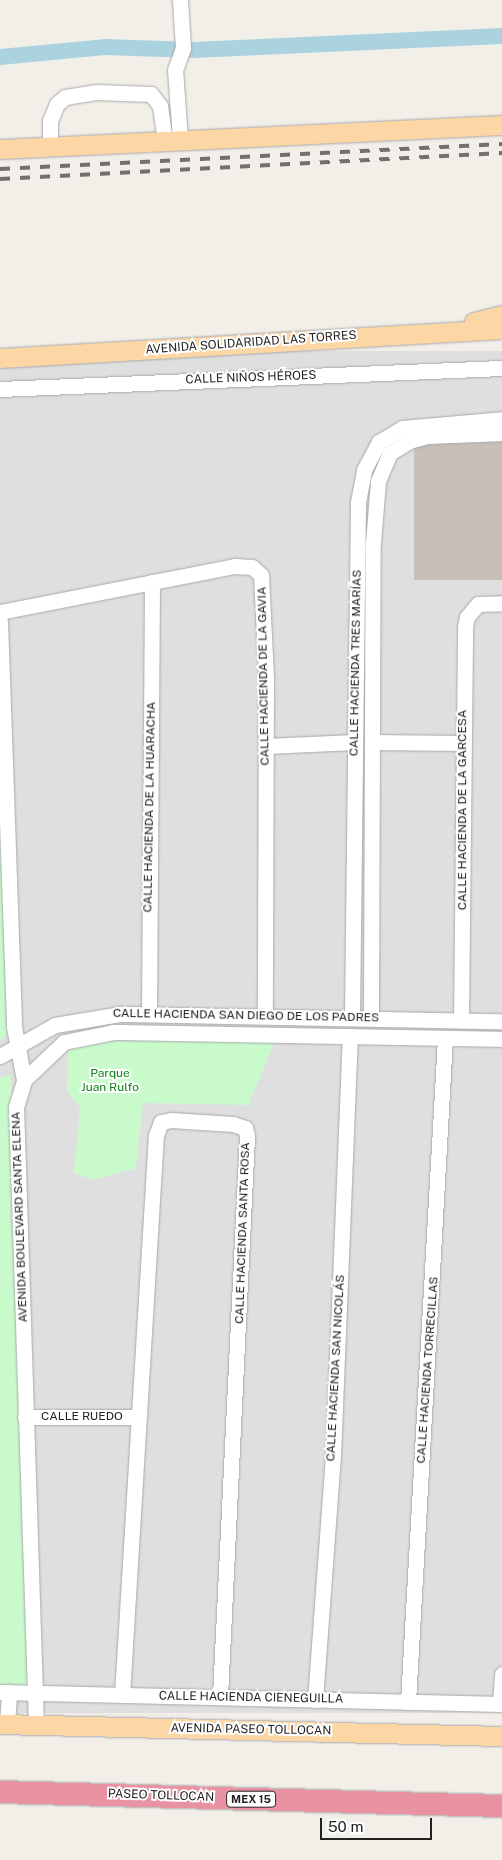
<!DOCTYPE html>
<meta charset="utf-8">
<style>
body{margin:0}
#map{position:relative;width:502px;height:1860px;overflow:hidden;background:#f2efe9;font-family:"Public Sans",sans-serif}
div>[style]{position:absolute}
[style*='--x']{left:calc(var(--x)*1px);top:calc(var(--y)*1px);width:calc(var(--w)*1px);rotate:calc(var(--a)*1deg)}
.residential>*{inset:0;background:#e0dfdf;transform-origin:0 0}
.park>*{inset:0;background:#c8facc}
.canal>*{height:16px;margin:-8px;padding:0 8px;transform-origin:8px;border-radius:8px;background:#aad3df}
.building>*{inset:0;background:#c7bfb8;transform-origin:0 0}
.roads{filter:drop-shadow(0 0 1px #a9a9a9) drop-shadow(0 0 1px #a9a9a9)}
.minor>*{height:15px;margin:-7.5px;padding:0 7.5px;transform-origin:7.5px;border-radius:7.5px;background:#fff}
.major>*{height:19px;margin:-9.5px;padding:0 9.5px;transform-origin:9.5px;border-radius:9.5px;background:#fcd6a4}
.highway>*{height:22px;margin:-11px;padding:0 11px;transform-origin:11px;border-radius:11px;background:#e892a2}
.rail>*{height:4px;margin-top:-2px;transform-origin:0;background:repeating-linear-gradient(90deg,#707070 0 10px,transparent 0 20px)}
span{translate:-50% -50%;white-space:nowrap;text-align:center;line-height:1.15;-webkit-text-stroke:4px #fff;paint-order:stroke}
.shield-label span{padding:1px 4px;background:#fff;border:1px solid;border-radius:4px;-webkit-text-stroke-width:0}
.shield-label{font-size:11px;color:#222;font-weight:700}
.street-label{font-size:12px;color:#222}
.park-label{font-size:12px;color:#0c8416}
.scale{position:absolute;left:320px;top:1818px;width:112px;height:22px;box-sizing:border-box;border:2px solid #222;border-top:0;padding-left:6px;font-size:15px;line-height:18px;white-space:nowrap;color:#222;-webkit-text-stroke:4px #fff;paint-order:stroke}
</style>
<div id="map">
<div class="residential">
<div style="left:502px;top:351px;width:1362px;height:503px;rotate:90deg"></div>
</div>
<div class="park">
<div style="clip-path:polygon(0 769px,12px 1030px,0 1040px)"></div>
<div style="clip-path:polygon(276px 1039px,248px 1105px,143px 1103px,136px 1168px,93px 1180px,74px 1173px,80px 1108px,67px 1090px,68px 1051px,95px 1042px)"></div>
<div style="clip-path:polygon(11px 1075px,27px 1685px,4px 1686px,0 1686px,0 1078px)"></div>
</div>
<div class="canal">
<div style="--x:0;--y:57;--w:105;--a:-5.4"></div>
<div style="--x:105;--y:47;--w:88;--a:2"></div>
<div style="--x:193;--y:50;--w:309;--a:-2.6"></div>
</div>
<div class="building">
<div style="left:502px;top:442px;width:138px;height:88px;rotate:90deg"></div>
</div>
<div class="roads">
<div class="minor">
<div style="--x:180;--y:139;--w:69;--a:-94.1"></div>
<div style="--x:175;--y:70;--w:23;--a:-70"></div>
<div style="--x:183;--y:48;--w:48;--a:-93.6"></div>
<div style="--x:50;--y:146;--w:25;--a:-90"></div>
<div style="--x:50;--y:121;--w:18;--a:-68"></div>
<div style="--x:57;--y:104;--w:11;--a:-41"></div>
<div style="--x:65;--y:97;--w:31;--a:-9"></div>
<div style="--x:96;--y:92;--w:55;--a:2.1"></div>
<div style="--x:151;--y:94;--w:15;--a:53"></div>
<div style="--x:160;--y:106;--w:34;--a:82"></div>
<div style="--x:0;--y:389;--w:502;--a:-2.4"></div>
<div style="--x:0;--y:612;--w:239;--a:-11.1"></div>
<div style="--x:235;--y:566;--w:17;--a:3"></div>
<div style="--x:252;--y:567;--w:12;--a:42"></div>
<div style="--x:261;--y:575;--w:103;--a:87.2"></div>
<div style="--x:266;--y:678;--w:338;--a:90.2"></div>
<div style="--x:0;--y:621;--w:406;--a:88"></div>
<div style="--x:14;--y:1027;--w:54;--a:79.3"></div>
<div style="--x:372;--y:742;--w:90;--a:0.6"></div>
<div style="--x:266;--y:746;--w:89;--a:-2.6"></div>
<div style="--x:149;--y:1014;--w:432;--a:-89.6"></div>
<div style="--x:352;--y:1016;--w:514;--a:-89.33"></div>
<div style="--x:358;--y:502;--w:33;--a:-79"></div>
<div style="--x:364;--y:470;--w:32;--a:-62"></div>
<div style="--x:379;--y:442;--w:27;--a:-31"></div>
<div style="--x:402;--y:428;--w:100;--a:-5.1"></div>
<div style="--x:371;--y:1017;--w:474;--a:-89.8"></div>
<div style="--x:373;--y:543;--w:62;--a:-85.4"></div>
<div style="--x:378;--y:481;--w:30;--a:-67"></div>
<div style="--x:390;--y:453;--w:22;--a:-32"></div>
<div style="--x:409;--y:441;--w:20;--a:-15"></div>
<div style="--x:428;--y:436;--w:74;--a:-2.3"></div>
<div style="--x:461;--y:1020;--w:393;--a:-89.4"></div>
<div style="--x:465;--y:627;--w:10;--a:-79"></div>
<div style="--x:467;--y:617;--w:17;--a:-50"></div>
<div style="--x:478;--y:604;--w:24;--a:-2"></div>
<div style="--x:0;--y:1056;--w:63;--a:-29.4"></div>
<div style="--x:55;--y:1025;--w:67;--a:-9.5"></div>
<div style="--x:121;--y:1014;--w:381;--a:1.1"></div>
<div style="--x:25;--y:1417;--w:113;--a:0"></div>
<div style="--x:0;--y:1692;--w:502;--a:1.37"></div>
<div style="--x:122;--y:1695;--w:561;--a:-86.53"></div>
<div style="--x:156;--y:1135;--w:14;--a:-69"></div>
<div style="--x:161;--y:1122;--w:10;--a:-11"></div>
<div style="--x:171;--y:1120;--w:62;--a:3.7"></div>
<div style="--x:233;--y:1124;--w:13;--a:18"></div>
<div style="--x:245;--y:1128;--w:8;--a:76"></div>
<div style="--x:247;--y:1136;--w:562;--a:92.76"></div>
<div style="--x:315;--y:1700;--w:245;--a:-85.8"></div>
<div style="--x:333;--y:1456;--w:420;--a:-87.7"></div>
<div style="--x:408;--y:1702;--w:665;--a:-86.81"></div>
<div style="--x:500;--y:1704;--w:30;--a:-86"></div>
<div style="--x:7;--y:1724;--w:32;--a:-86"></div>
<div style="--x:36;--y:1725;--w:618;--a:-91.85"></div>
<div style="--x:16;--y:1107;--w:28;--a:-73"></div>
<div style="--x:24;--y:1080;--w:55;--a:-43.5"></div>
<div style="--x:64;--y:1042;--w:50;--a:-11.5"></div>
<div style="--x:113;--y:1032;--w:389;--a:1"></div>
</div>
<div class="major">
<div style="--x:0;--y:149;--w:503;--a:-2.74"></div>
<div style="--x:474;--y:322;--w:29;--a:-14"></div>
<div style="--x:0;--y:358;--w:503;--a:-3.31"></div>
<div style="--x:0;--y:1724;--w:502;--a:1.37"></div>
</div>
<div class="highway">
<div style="--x:0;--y:1792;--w:502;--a:1.6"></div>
</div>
</div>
<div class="rail">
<div style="--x:0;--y:169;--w:503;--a:-2.85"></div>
<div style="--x:0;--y:179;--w:503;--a:-2.96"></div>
</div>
<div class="shield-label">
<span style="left:251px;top:1799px">MEX 15</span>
</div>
<div class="street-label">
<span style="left:251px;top:343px;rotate:-4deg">AVENIDA SOLIDARIDAD LAS TORRES</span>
<span style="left:251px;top:378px;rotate:-2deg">CALLE NIÑOS HÉROES</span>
<span style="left:356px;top:663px;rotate:-89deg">CALLE HACIENDA TRES MARÍAS</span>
<span style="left:264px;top:676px;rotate:-91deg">CALLE HACIENDA DE LA GAVIA</span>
<span style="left:150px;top:807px;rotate:-89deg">CALLE HACIENDA DE LA HUARACHA</span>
<span style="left:463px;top:810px;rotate:-90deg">CALLE HACIENDA DE LA GARCESA</span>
<span style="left:246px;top:1016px;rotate:1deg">CALLE HACIENDA SAN DIEGO DE LOS PADRES</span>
<span style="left:20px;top:1217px;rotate:-92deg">AVENIDA BOULEVARD SANTA ELENA</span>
<span style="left:243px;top:1233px;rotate:-88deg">CALLE HACIENDA SANTA ROSA</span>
<span style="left:336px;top:1368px;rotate:-87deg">CALLE HACIENDA SAN NICOLÁS</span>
<span style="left:428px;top:1370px;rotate:-86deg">CALLE HACIENDA TORRECILLAS</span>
<span style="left:82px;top:1417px">CALLE RUEDO</span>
<span style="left:251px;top:1698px;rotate:1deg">CALLE HACIENDA CIENEGUILLA</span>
<span style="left:251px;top:1730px;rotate:1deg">AVENIDA PASEO TOLLOCAN</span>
<span style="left:161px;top:1796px;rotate:2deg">PASEO TOLLOCAN</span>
</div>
<div class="park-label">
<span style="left:110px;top:1081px">Parque<br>Juan Rulfo</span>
</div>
<div class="scale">50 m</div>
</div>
